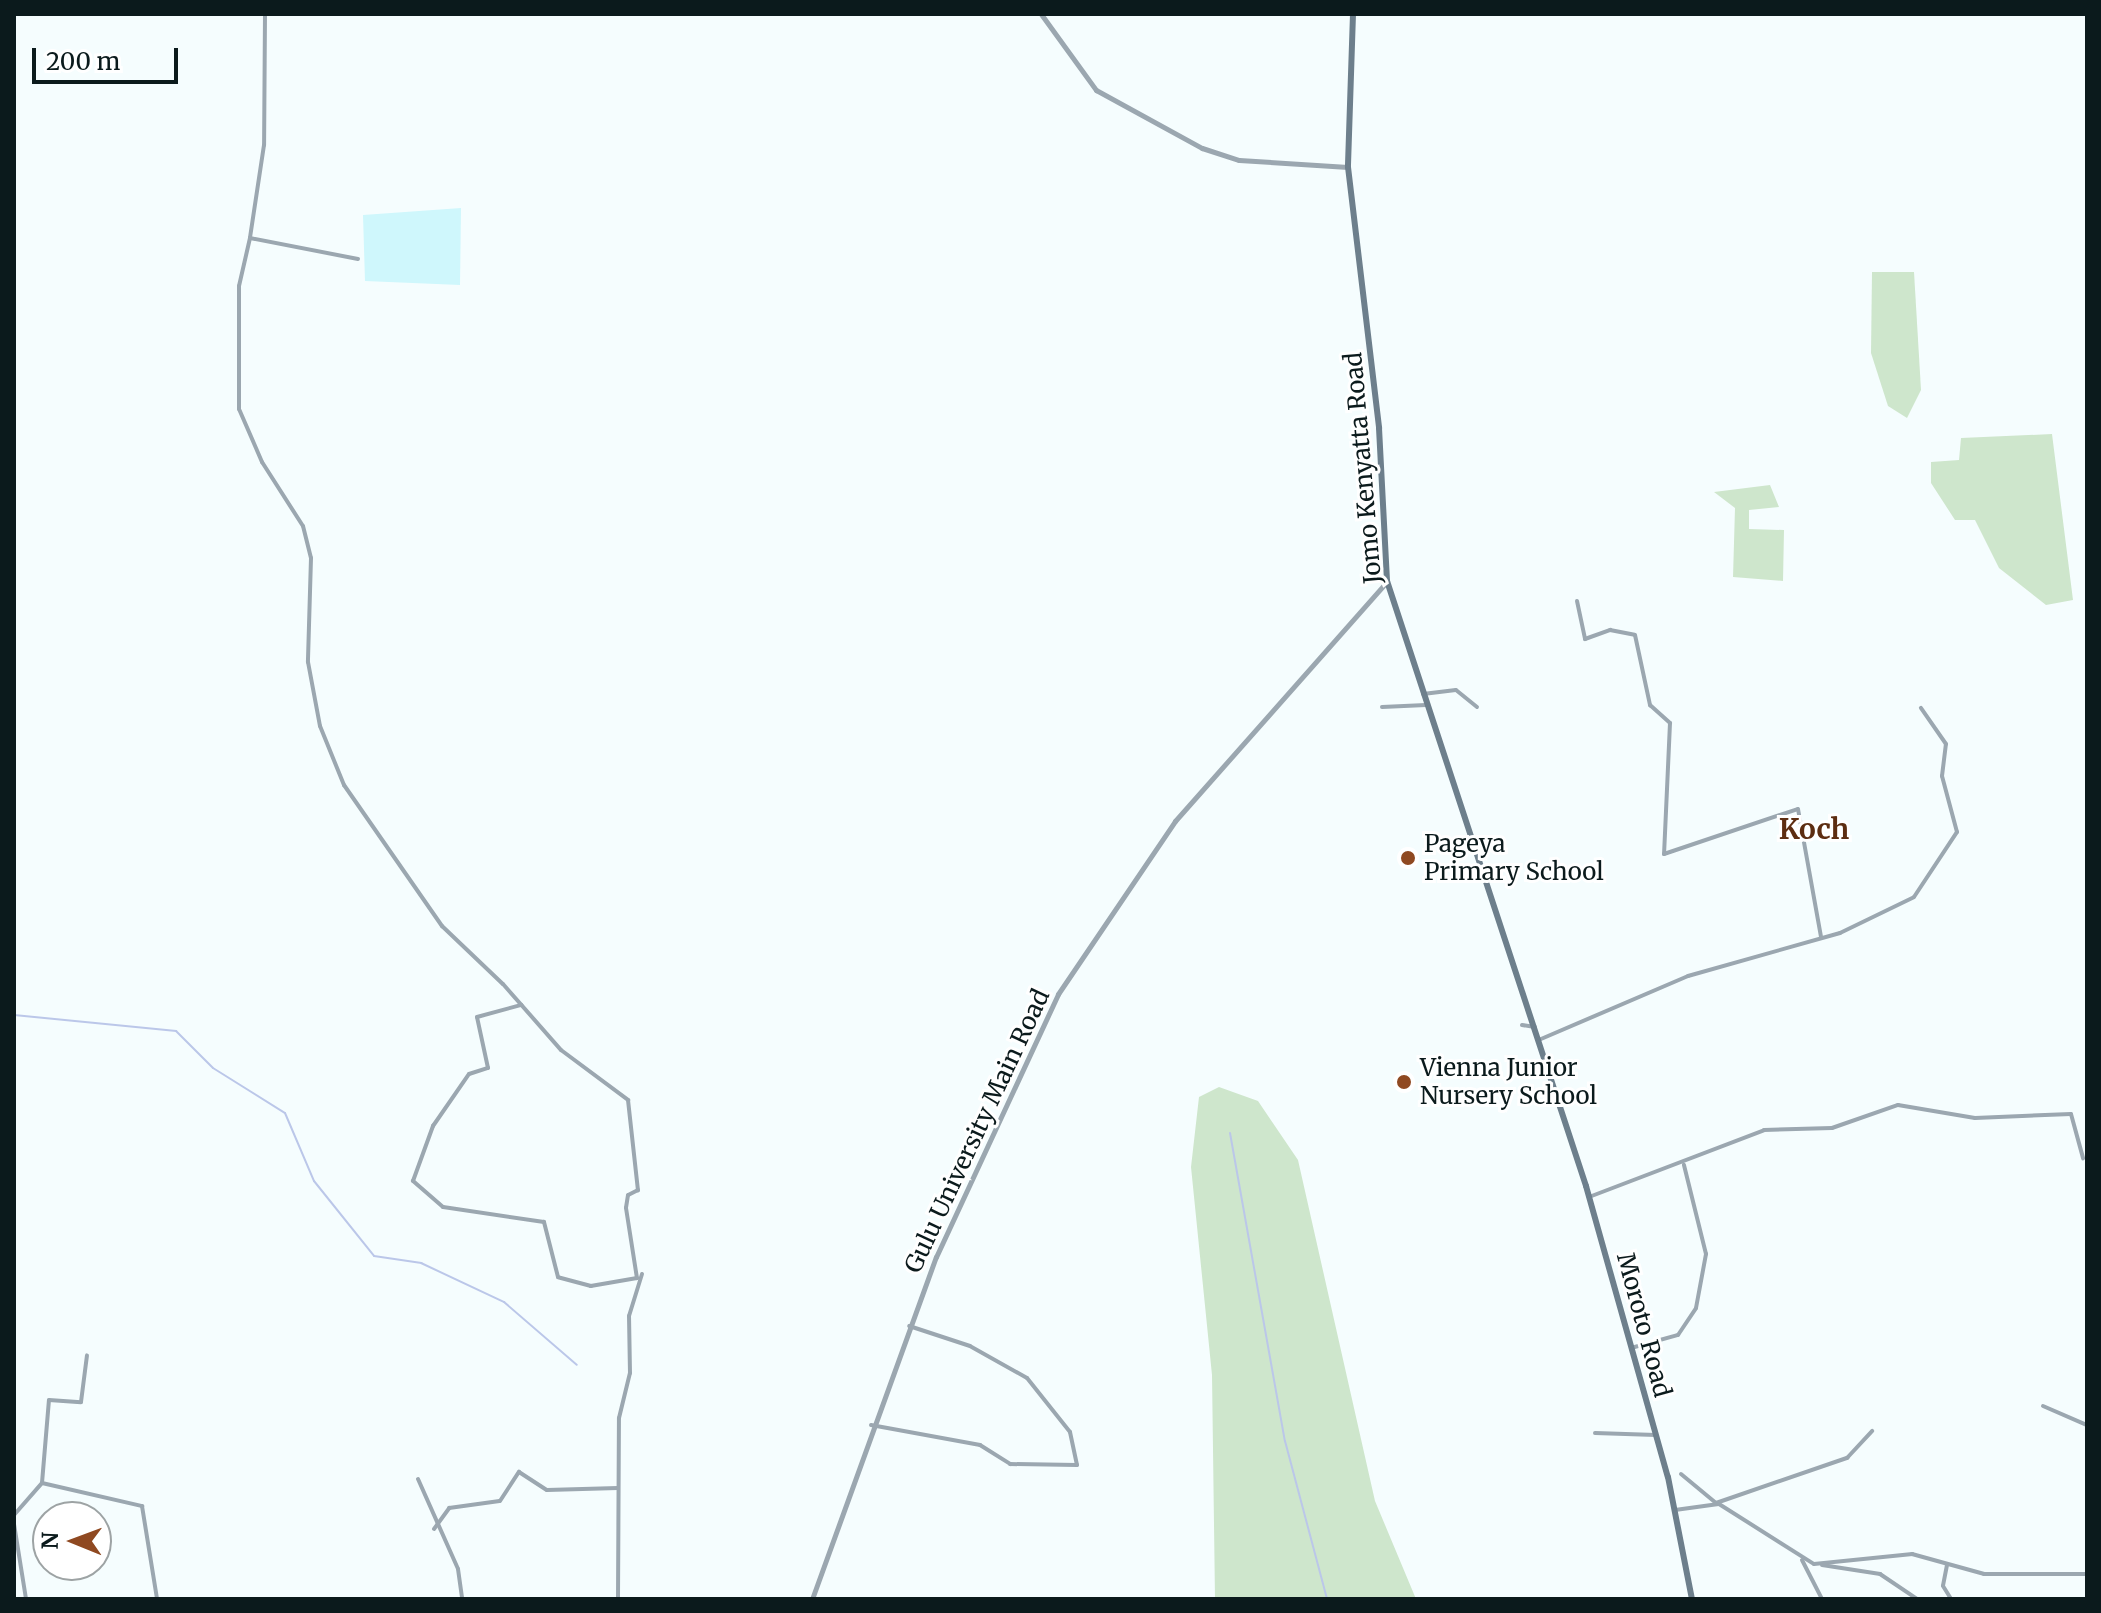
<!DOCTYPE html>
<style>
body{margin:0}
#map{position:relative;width:2101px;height:1613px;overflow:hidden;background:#f5fdfe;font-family:Merriweather,serif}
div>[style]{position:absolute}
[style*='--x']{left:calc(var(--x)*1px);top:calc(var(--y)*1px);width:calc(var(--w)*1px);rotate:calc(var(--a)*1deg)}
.built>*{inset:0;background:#cff7fc}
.green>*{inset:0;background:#cee6cc}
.stream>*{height:2px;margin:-1px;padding:0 1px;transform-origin:1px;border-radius:1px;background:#bbc7e9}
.minor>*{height:4px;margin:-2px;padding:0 2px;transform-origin:2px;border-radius:2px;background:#9ba7b0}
.tertiary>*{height:5px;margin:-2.5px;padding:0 2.5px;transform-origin:2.5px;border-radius:2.5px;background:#9ba7b0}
.secondary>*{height:6px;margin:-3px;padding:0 3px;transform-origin:3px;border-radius:3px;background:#6d7f8c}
.dots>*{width:22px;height:22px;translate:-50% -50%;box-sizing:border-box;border:4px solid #fff;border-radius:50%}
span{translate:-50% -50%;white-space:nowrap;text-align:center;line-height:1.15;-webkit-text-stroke:6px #fff;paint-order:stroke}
.street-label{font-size:24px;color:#0b1a1c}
.poi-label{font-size:24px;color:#0b1a1c}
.left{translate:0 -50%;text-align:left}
.quarter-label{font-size:28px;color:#5d2d11;font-weight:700}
.frame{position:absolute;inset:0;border:16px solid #0b1a1c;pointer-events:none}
.north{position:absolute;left:32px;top:1501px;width:80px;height:80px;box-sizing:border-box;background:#fff;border:2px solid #9da3a4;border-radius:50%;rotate:271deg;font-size:22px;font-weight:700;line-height:32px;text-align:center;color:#0b1a1c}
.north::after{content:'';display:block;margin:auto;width:28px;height:36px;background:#8f4921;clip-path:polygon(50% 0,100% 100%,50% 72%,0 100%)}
.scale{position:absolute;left:32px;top:48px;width:146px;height:36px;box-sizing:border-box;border:4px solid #0b1a1c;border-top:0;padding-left:10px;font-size:24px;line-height:28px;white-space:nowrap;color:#0b1a1c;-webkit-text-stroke:6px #fff;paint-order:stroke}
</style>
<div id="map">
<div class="built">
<div style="clip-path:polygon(461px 208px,460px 285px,365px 281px,363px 215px)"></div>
</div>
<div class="green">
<div style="clip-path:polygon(1872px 272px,1914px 272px,1921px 390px,1907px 418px,1888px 406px,1871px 353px)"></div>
<div style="clip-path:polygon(2052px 434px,2073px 600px,2046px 605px,1999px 568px,1975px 520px,1955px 520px,1931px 483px,1931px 462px,1959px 460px,1961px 438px)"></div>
<div style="clip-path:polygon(1770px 485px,1779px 507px,1749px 510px,1749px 529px,1784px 530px,1783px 581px,1733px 577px,1735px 508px,1714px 492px)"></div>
<div style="clip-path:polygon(1219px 1087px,1258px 1101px,1298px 1160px,1375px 1501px,1416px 1599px,1215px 1599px,1212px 1375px,1191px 1167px,1199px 1097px)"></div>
</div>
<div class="stream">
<div style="--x:14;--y:1015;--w:163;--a:5.6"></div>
<div style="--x:176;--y:1031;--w:52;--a:45"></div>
<div style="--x:213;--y:1068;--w:85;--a:32"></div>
<div style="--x:285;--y:1113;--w:74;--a:66.9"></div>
<div style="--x:314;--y:1181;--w:96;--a:51.3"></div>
<div style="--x:374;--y:1256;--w:48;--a:8.5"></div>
<div style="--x:421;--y:1263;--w:92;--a:25.2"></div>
<div style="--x:504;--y:1302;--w:96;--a:40.8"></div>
<div style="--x:1230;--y:1133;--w:313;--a:79.9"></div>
<div style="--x:1285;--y:1441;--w:163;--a:75.1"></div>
</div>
<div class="minor">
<div style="--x:265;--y:14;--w:131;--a:90.4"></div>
<div style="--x:264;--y:145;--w:94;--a:98.6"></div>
<div style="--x:250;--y:238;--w:110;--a:11"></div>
<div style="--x:250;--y:238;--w:49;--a:102.9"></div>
<div style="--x:239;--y:286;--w:123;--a:90"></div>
<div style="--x:239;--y:409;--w:58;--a:66.5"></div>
<div style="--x:262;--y:462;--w:76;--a:57.4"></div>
<div style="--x:303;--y:526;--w:33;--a:76"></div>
<div style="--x:311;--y:558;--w:104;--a:91.7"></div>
<div style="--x:308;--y:662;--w:65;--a:79.4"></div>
<div style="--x:320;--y:726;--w:64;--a:67.9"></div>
<div style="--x:344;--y:785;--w:172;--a:55.2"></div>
<div style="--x:442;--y:926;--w:84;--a:43.6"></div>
<div style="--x:503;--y:984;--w:88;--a:48.7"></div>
<div style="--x:561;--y:1050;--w:84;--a:36.7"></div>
<div style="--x:628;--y:1100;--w:91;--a:83.7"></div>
<div style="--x:638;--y:1190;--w:11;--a:153"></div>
<div style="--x:628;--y:1195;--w:13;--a:99"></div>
<div style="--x:626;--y:1208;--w:71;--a:81.1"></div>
<div style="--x:637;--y:1278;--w:47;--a:170.1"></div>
<div style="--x:591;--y:1286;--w:34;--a:-165"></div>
<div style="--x:558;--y:1277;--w:57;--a:-104.3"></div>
<div style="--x:544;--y:1222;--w:102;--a:-171.6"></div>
<div style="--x:443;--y:1207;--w:40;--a:-139"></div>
<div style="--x:413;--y:1181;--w:59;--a:-70"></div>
<div style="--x:433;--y:1126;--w:63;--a:-55.3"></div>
<div style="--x:469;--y:1074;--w:20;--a:-18"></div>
<div style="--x:488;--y:1068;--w:52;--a:-102.2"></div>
<div style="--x:477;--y:1017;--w:46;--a:-15.3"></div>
<div style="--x:1577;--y:601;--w:39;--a:78"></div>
<div style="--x:1585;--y:639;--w:27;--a:-20"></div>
<div style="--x:1610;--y:630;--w:25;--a:11"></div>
<div style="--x:1635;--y:635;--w:72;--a:77.9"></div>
<div style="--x:1650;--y:705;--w:27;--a:42"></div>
<div style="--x:1670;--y:723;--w:131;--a:92.6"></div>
<div style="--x:1664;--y:854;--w:141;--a:-18.6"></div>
<div style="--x:1798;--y:809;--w:130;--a:79.8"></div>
<div style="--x:1423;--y:694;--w:33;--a:-7"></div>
<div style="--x:1456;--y:690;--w:27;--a:39"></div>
<div style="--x:1382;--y:707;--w:44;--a:-2.6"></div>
<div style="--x:1522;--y:1025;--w:13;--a:9"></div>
<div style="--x:1541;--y:1039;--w:160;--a:-23.2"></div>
<div style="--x:1688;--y:976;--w:158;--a:-15.8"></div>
<div style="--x:1840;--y:933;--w:82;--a:-25.9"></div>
<div style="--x:1914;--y:897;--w:78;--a:-56.5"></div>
<div style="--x:1957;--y:832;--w:58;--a:-105"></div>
<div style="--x:1942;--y:776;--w:32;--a:-83"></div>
<div style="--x:1946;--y:744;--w:44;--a:-124.8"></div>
<div style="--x:1589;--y:1197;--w:187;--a:-20.9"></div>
<div style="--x:1764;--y:1130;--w:68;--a:-1.7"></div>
<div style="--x:1832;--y:1128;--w:70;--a:-19.2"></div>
<div style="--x:1898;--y:1105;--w:78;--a:9.6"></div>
<div style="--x:1975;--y:1118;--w:96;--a:-2.4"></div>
<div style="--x:2071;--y:1114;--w:46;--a:74.7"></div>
<div style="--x:1631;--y:1348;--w:49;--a:-15.5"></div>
<div style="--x:1678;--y:1335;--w:32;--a:-56"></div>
<div style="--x:1696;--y:1308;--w:55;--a:-79.5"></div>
<div style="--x:1706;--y:1254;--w:92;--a:-103.9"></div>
<div style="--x:2043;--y:1406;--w:48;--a:23.4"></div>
<div style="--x:871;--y:1425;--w:111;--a:10.4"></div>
<div style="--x:980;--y:1445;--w:36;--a:32"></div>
<div style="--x:1010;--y:1464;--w:67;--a:0.9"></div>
<div style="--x:1077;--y:1465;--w:34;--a:-102"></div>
<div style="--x:1070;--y:1432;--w:69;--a:-128.5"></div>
<div style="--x:1027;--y:1378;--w:65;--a:-150.7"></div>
<div style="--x:970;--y:1346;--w:64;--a:-161.8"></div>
<div style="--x:1595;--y:1433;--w:61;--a:1.9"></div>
<div style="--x:1681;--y:1474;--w:45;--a:39.6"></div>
<div style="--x:1716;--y:1503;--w:139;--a:-19"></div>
<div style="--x:1847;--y:1458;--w:37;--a:-47"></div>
<div style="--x:418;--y:1479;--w:98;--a:66"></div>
<div style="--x:458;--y:1569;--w:30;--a:82"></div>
<div style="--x:42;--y:1483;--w:103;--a:13"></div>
<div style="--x:142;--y:1506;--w:94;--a:80.8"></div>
<div style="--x:1675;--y:1510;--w:44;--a:-7.8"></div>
<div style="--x:1719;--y:1504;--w:112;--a:32.3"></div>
<div style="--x:1814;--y:1564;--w:99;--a:-5.8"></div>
<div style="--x:1912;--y:1554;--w:75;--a:15.5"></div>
<div style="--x:1984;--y:1574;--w:103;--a:0"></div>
<div style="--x:14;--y:1515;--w:43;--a:-48.8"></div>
<div style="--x:42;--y:1483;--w:83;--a:-85.2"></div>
<div style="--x:49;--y:1400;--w:32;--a:4"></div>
<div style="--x:81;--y:1402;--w:47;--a:-82.7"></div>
<div style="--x:14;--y:1524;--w:76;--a:80.9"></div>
<div style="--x:434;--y:1529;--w:26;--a:-54"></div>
<div style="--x:449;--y:1508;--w:51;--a:-7.8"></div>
<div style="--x:500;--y:1501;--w:35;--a:-57"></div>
<div style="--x:519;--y:1472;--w:33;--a:33"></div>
<div style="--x:547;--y:1490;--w:71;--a:-1.6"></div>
<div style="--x:1802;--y:1560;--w:44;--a:62.9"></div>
<div style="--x:1822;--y:1565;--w:59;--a:8.8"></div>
<div style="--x:1880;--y:1574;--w:45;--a:34"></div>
<div style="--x:1947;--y:1565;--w:21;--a:101"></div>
<div style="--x:1943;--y:1586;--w:15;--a:58"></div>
<div style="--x:618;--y:1599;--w:181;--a:-89.7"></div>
<div style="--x:619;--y:1418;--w:46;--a:-76.3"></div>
<div style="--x:630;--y:1373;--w:57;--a:-91"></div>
<div style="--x:629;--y:1316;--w:44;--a:-72.8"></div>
</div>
<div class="tertiary">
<div style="--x:1041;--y:14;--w:94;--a:54.1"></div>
<div style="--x:1096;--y:90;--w:121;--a:28.7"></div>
<div style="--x:1202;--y:148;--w:39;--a:18"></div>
<div style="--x:1239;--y:160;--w:109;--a:3.7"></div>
<div style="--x:812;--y:1599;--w:364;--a:-70.1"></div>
<div style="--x:936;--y:1257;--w:290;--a:-65.1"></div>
<div style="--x:1058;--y:994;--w:209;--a:-55.9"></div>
<div style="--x:1175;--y:821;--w:320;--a:-48.5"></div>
</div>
<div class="secondary">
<div style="--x:1353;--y:14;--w:153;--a:91.9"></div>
<div style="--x:1348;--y:167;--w:263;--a:83.2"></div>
<div style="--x:1379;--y:428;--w:153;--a:87"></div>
<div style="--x:1387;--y:581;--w:637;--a:71.79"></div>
<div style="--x:1586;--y:1186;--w:302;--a:74.3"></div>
<div style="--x:1668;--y:1477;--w:124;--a:78.9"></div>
</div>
<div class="dots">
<div style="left:1408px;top:858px;background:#8f4921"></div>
<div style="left:1404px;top:1082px;background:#8f4921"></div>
</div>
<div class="street-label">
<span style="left:1363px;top:468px;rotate:-95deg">Jomo Kenyatta Road</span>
<span style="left:977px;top:1131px;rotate:-65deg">Gulu University Main Road</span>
<span style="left:1644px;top:1325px;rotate:75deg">Moroto Road</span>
</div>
<div class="poi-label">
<span class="left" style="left:1424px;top:858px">Pageya<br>Primary School</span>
<span class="left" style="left:1420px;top:1082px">Vienna Junior<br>Nursery School</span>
</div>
<div class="quarter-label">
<span style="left:1814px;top:829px">Koch</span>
</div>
<div class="frame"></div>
<div class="north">N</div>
<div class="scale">200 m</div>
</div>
